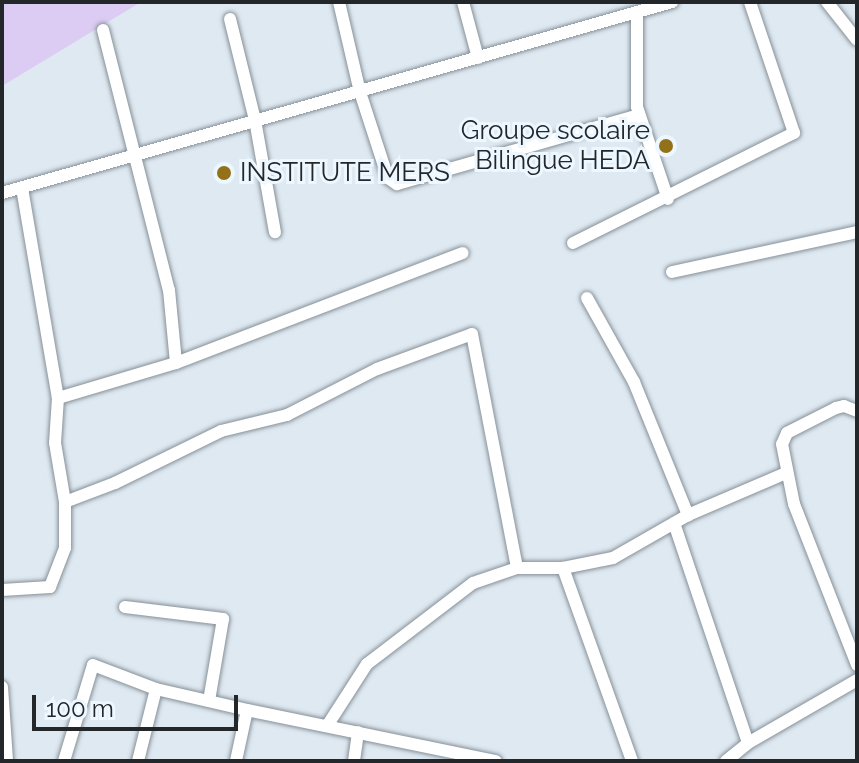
<!DOCTYPE html>
<style>
body{margin:0}
#map{position:relative;width:859px;height:763px;overflow:hidden;background:#dfe9f2;font-family:Raleway,sans-serif}
div>[style]{position:absolute}
[style*='--x']{left:calc(var(--x)*1px);top:calc(var(--y)*1px);width:calc(var(--w)*1px);rotate:calc(var(--a)*1deg)}
.green>*{inset:0;background:#dccbf2}
.roads{filter:drop-shadow(0 0 2px #869097) drop-shadow(0 0 2px #869097)}
.street>*{height:12px;margin:-6px;padding:0 6px;transform-origin:6px;border-radius:6px;background:#fff}
.dots>*{width:22px;height:22px;translate:-50% -50%;box-sizing:border-box;border:4px solid #ecf7ff;border-radius:50%}
span{translate:-50% -50%;white-space:nowrap;text-align:center;line-height:1.15;-webkit-text-stroke:6px #ecf7ff;paint-order:stroke}
.poi-label{font-size:26px;color:#23272a}
.right{translate:-100% -50%;text-align:right}
.left{translate:0 -50%;text-align:left}
.frame{position:absolute;inset:0;border:4px solid #23272a;pointer-events:none}
.scale{position:absolute;left:32px;top:695px;width:206px;height:36px;box-sizing:border-box;border:4px solid #23272a;border-top:0;padding-left:10px;font-size:24px;line-height:28px;white-space:nowrap;color:#23272a;-webkit-text-stroke:6px #ecf7ff;paint-order:stroke}
</style>
<div id="map">
<div class="green">
<div style="clip-path:polygon(2px 2px,141px 2px,2px 86px)"></div>
</div>
<div class="roads">
<div class="street">
<div style="--x:339;--y:2;--w:92;--a:76.9"></div>
<div style="--x:360;--y:92;--w:90;--a:72"></div>
<div style="--x:388;--y:178;--w:11;--a:34"></div>
<div style="--x:397;--y:184;--w:252;--a:-15.9"></div>
<div style="--x:463;--y:2;--w:58;--a:75"></div>
<div style="--x:827;--y:2;--w:48;--a:51.7"></div>
<div style="--x:637;--y:14;--w:93;--a:90"></div>
<div style="--x:637;--y:107;--w:97;--a:71.4"></div>
<div style="--x:230;--y:19;--w:104;--a:76.1"></div>
<div style="--x:255;--y:120;--w:114;--a:79.9"></div>
<div style="--x:103;--y:30;--w:268;--a:75.8"></div>
<div style="--x:169;--y:290;--w:73;--a:84.5"></div>
<div style="--x:22;--y:188;--w:213;--a:80.3"></div>
<div style="--x:2;--y:193;--w:697;--a:-15.91"></div>
<div style="--x:573;--y:243;--w:247;--a:-26.5"></div>
<div style="--x:794;--y:133;--w:138;--a:-108.6"></div>
<div style="--x:672;--y:272;--w:189;--a:-12.2"></div>
<div style="--x:587;--y:298;--w:96;--a:60.8"></div>
<div style="--x:634;--y:382;--w:144;--a:67.9"></div>
<div style="--x:857;--y:411;--w:14;--a:-159"></div>
<div style="--x:844;--y:406;--w:8;--a:166"></div>
<div style="--x:836;--y:408;--w:55;--a:153"></div>
<div style="--x:787;--y:433;--w:12;--a:114"></div>
<div style="--x:782;--y:444;--w:61;--a:78.7"></div>
<div style="--x:794;--y:504;--w:173;--a:68.6"></div>
<div style="--x:65;--y:502;--w:53;--a:-20.8"></div>
<div style="--x:115;--y:483;--w:118;--a:-26.1"></div>
<div style="--x:221;--y:431;--w:68;--a:-13.6"></div>
<div style="--x:287;--y:415;--w:101;--a:-27.1"></div>
<div style="--x:377;--y:369;--w:101;--a:-20.2"></div>
<div style="--x:472;--y:334;--w:238;--a:79.1"></div>
<div style="--x:674;--y:523;--w:232;--a:71.4"></div>
<div style="--x:563;--y:568;--w:205;--a:70.3"></div>
<div style="--x:2;--y:590;--w:48;--a:-3.6"></div>
<div style="--x:50;--y:587;--w:42;--a:-69"></div>
<div style="--x:65;--y:548;--w:46;--a:-90"></div>
<div style="--x:65;--y:502;--w:60;--a:-99.6"></div>
<div style="--x:55;--y:443;--w:45;--a:-86.2"></div>
<div style="--x:58;--y:398;--w:123;--a:-16.5"></div>
<div style="--x:176;--y:363;--w:307;--a:-21"></div>
<div style="--x:125;--y:607;--w:99;--a:7"></div>
<div style="--x:223;--y:619;--w:83;--a:99.7"></div>
<div style="--x:2;--y:687;--w:74;--a:86.1"></div>
<div style="--x:247;--y:710;--w:254;--a:11.6"></div>
<div style="--x:327;--y:726;--w:74;--a:-57.2"></div>
<div style="--x:367;--y:664;--w:133;--a:-37.4"></div>
<div style="--x:473;--y:583;--w:46;--a:-18.8"></div>
<div style="--x:517;--y:568;--w:46;--a:0"></div>
<div style="--x:563;--y:568;--w:51;--a:-11.3"></div>
<div style="--x:613;--y:558;--w:86;--a:-29.8"></div>
<div style="--x:688;--y:515;--w:107;--a:-23.2"></div>
<div style="--x:64;--y:761;--w:100;--a:-73.2"></div>
<div style="--x:93;--y:665;--w:67;--a:20.9"></div>
<div style="--x:156;--y:689;--w:93;--a:13"></div>
<div style="--x:247;--y:710;--w:52;--a:102.2"></div>
<div style="--x:138;--y:761;--w:74;--a:-76"></div>
<div style="--x:354;--y:761;--w:29;--a:-82"></div>
<div style="--x:726;--y:761;--w:28;--a:-39"></div>
<div style="--x:748;--y:743;--w:126;--a:-30"></div>
</div>
</div>
<div class="dots">
<div style="left:666px;top:146px;background:#937119"></div>
<div style="left:224px;top:173px;background:#937119"></div>
</div>
<div class="poi-label">
<span class="right" style="left:650px;top:146px">Groupe scolaire<br>Bilingue HEDA</span>
<span class="left" style="left:240px;top:173px">INSTITUTE MERS</span>
</div>
<div class="frame"></div>
<div class="scale">100 m</div>
</div>
